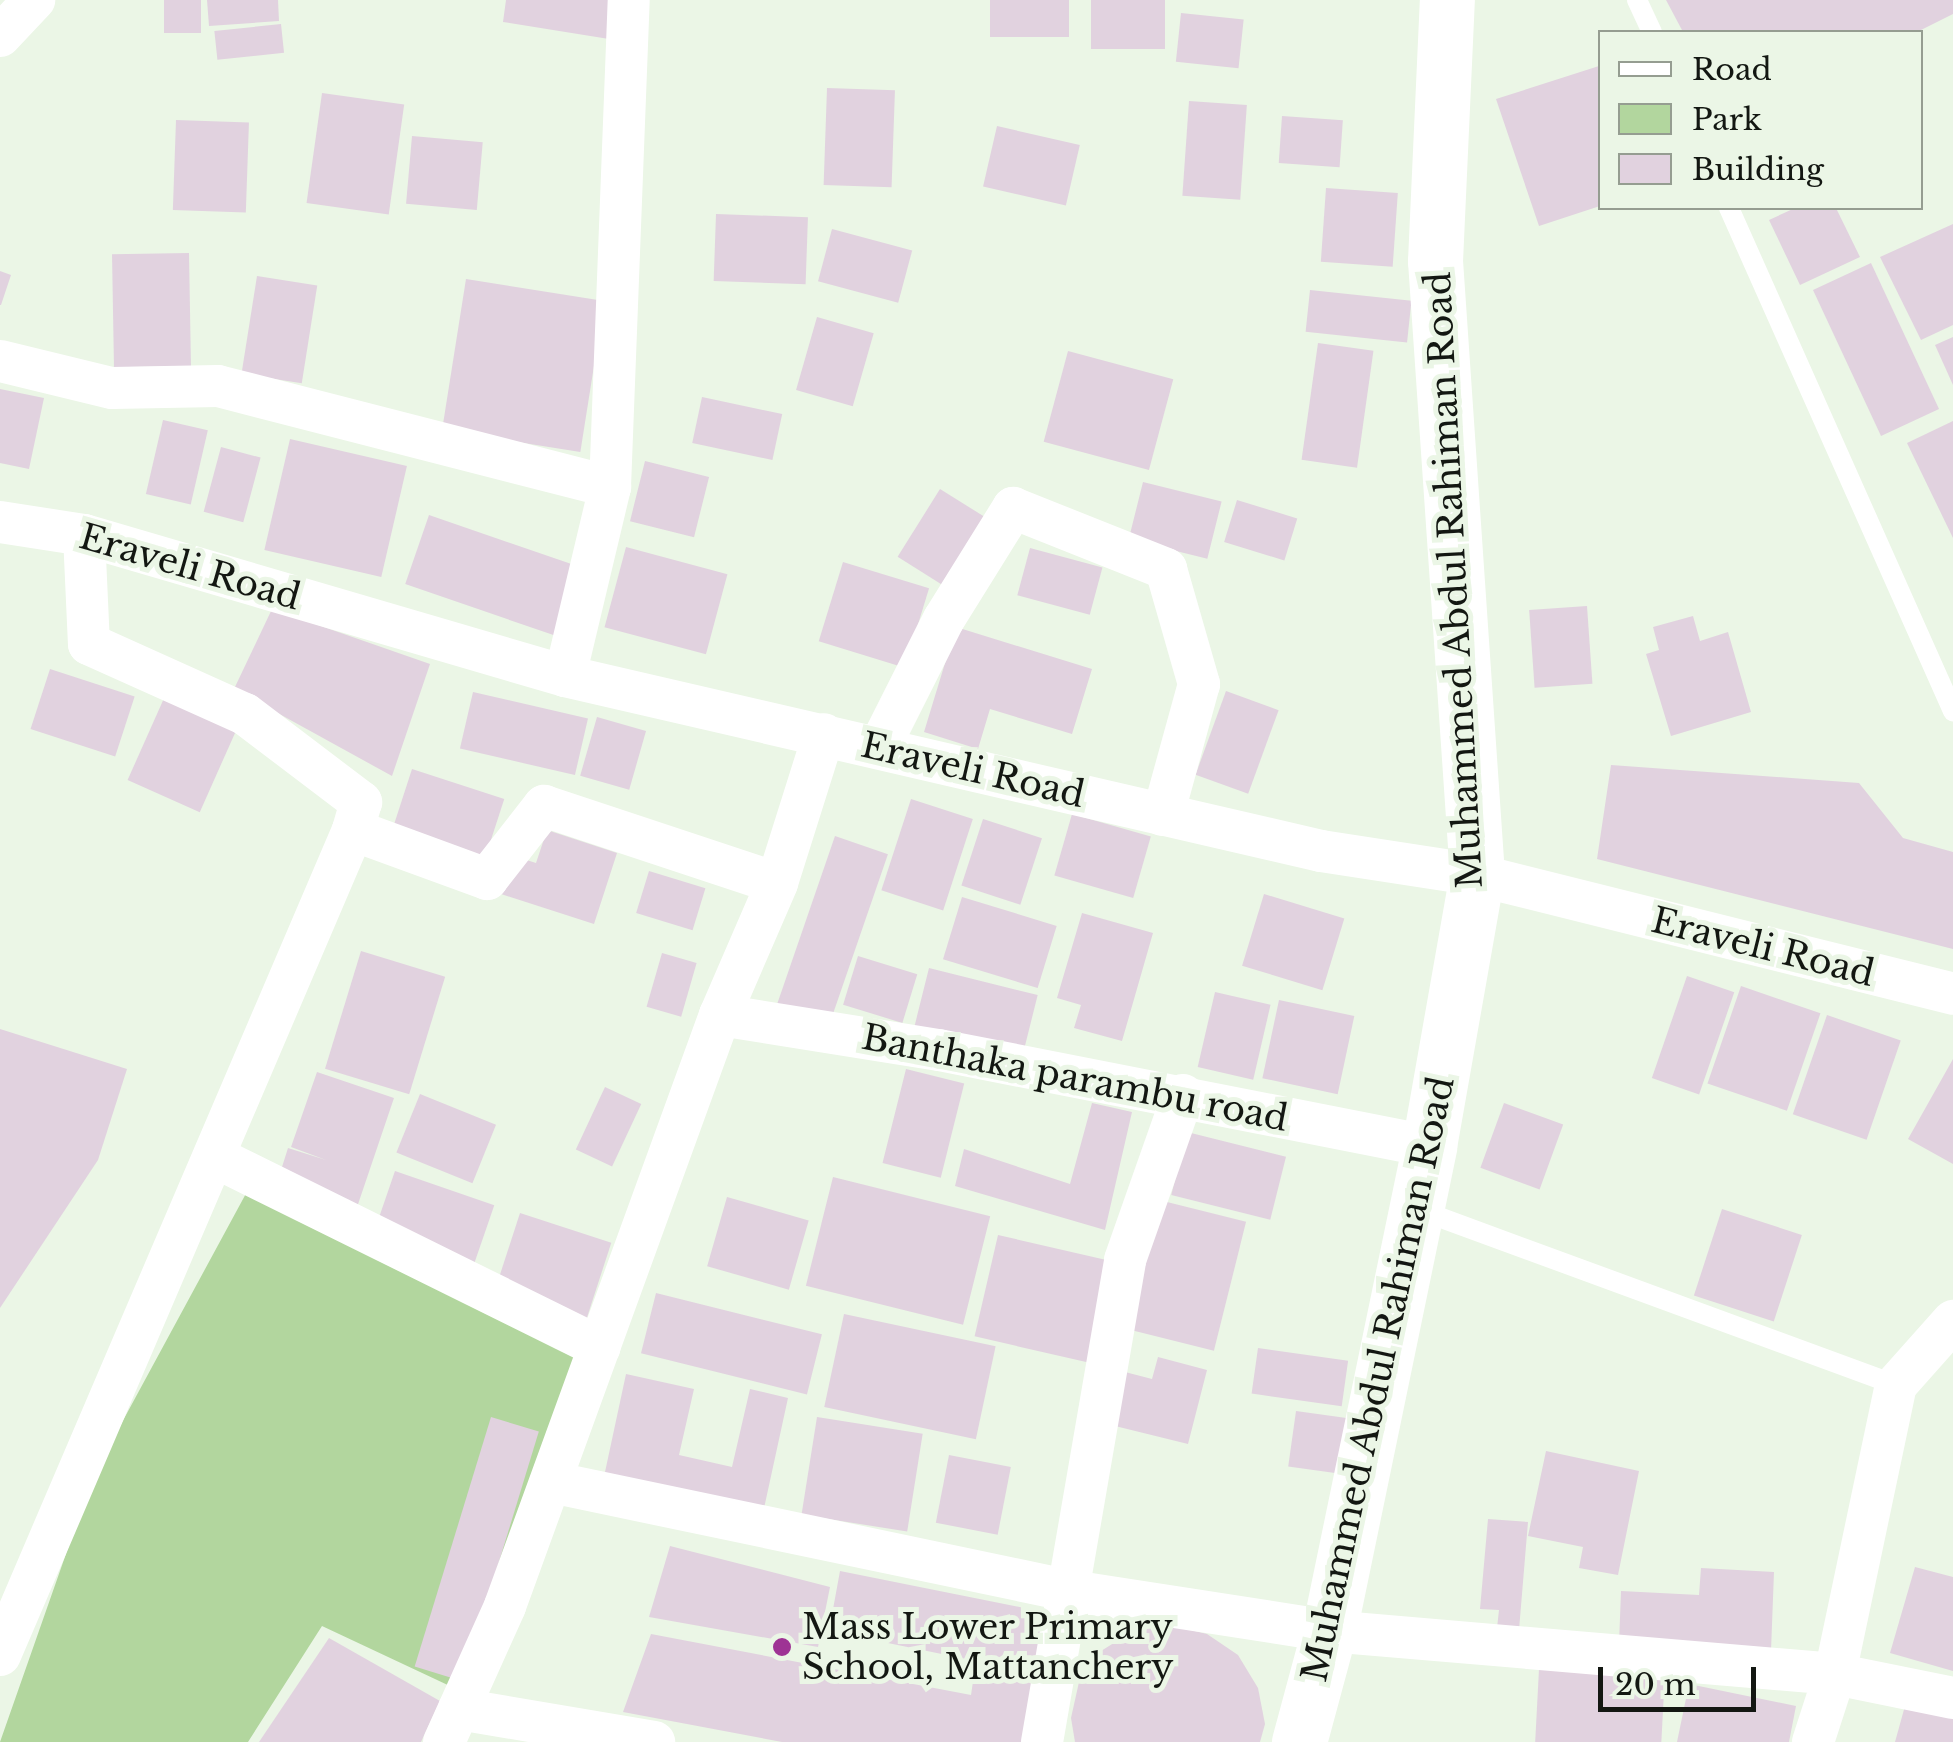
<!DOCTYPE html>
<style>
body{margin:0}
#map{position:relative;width:1953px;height:1742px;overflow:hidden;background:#ebf6e6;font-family:"Libre Baskerville",serif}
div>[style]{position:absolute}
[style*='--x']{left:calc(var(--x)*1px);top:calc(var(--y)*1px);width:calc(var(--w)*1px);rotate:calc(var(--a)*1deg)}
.green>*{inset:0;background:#b2d69e}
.building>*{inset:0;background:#e1d2df;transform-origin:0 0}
.lane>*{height:20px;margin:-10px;padding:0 10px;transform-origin:10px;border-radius:10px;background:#fff}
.street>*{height:42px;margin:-21px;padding:0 21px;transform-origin:21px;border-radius:21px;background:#fff}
.secondary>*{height:55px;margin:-27.5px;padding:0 27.5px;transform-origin:27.5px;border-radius:27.5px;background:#fff}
.dots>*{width:28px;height:28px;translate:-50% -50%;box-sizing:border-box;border:5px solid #ebf6e6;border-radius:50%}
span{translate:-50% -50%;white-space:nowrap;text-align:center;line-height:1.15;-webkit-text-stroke:10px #ebf6e6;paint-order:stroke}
.street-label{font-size:35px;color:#131712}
.poi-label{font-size:35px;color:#131712}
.left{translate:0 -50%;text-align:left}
.legend{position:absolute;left:1598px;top:30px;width:325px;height:180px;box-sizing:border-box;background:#ebf6e6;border:2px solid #959d91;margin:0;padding:12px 18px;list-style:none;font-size:30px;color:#131712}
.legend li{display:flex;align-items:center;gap:20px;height:50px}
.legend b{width:50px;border:2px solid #959d91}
.scale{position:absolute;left:1598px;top:1667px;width:158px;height:45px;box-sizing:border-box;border:5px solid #131712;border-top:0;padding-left:12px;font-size:30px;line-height:35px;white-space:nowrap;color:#131712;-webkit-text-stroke:8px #ebf6e6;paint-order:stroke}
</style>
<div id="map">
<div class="green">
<div style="clip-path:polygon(249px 1188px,581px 1358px,452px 1687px,322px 1626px,248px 1742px,0 1742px,94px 1474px)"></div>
</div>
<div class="building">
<div style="left:164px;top:0;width:37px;height:33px"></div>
<div style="clip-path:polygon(207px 0,278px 0,279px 21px,209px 26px)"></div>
<div style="clip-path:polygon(506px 0,615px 0,609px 39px,503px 22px)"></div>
<div style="left:990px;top:0;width:79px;height:37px"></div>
<div style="left:1091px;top:0;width:74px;height:49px"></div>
<div style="clip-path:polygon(1666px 0,1953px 0,1953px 14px,1917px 32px,1683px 32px)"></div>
<div style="left:1181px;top:13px;width:63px;height:49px;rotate:6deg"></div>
<div style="left:281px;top:24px;width:29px;height:67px;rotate:84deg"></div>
<div style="clip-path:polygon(1599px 66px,1600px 206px,1539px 226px,1496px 99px)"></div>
<div style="left:827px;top:88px;width:68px;height:97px;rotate:2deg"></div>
<div style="left:322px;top:93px;width:83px;height:111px;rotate:8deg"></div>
<div style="left:1189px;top:101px;width:58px;height:95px;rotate:4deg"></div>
<div style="left:1282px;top:116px;width:61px;height:47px;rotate:4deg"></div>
<div style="left:176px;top:120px;width:73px;height:90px;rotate:2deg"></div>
<div style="left:997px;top:126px;width:85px;height:62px;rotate:13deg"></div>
<div style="left:412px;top:136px;width:71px;height:68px;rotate:5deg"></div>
<div style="left:1326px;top:188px;width:72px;height:74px;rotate:4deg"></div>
<div style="clip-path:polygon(1795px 208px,1836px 208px,1860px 257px,1800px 285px,1769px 220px)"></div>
<div style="left:716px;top:214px;width:92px;height:67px;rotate:2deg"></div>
<div style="clip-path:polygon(1953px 224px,1953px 325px,1921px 340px,1880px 257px)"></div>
<div style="left:832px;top:229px;width:83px;height:54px;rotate:15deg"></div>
<div style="left:189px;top:253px;width:113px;height:77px;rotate:89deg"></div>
<div style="left:1871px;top:263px;width:161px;height:64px;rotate:65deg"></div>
<div style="clip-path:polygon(0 271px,11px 275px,1px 305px,0 305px)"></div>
<div style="left:257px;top:276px;width:61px;height:99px;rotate:9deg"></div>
<div style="left:466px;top:279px;width:140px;height:153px;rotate:9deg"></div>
<div style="left:1310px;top:290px;width:102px;height:42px;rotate:6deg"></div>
<div style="left:817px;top:317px;width:59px;height:76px;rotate:16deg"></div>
<div style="clip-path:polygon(1953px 337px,1953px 385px,1935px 345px)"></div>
<div style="left:1318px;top:343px;width:56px;height:118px;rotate:8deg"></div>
<div style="left:1068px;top:351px;width:109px;height:94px;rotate:15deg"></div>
<div style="clip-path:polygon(0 389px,44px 398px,29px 469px,0 463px)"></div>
<div style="left:702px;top:397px;width:82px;height:47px;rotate:12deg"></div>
<div style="left:163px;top:420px;width:46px;height:76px;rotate:13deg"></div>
<div style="clip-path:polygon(1953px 421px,1953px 538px,1907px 443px)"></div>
<div style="left:290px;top:439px;width:120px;height:114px;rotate:13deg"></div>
<div style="left:221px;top:447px;width:41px;height:67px;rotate:15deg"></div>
<div style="left:645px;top:461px;width:66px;height:62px;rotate:14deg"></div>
<div style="left:1143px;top:482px;width:81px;height:59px;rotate:14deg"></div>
<div style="left:940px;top:489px;width:52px;height:80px;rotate:32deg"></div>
<div style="left:1237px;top:500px;width:63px;height:44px;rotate:17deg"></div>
<div style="left:429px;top:515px;width:166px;height:73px;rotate:19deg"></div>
<div style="left:626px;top:547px;width:105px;height:83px;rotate:15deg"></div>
<div style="left:1030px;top:548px;width:75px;height:49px;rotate:15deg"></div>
<div style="left:843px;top:562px;width:90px;height:83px;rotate:17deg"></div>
<div style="left:1587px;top:606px;width:78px;height:58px;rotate:86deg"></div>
<div style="clip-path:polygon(272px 609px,430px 664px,392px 776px,234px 689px)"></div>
<div style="clip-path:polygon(1693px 616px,1700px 641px,1728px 632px,1751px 712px,1671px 736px,1646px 654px,1659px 650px,1653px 627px)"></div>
<div style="clip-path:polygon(956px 627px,1092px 669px,1072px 734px,990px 709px,978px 749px,924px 732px)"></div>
<div style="left:50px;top:669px;width:89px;height:63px;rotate:18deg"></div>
<div style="left:1226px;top:691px;width:56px;height:89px;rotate:20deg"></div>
<div style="left:473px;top:692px;width:118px;height:58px;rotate:13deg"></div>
<div style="left:165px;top:696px;width:79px;height:92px;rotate:24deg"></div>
<div style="left:597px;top:717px;width:51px;height:61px;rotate:16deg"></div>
<div style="clip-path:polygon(1611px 765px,1859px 783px,1903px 838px,1953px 852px,1953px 949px,1597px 859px)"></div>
<div style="left:412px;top:769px;width:97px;height:63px;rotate:18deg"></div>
<div style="left:911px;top:799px;width:65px;height:96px;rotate:18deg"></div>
<div style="left:1072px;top:814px;width:82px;height:64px;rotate:16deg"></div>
<div style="left:983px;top:819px;width:62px;height:70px;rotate:18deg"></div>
<div style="clip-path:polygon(547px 830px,617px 853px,594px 924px,501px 894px,514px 856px,536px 863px)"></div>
<div style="left:835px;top:836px;width:56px;height:179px;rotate:19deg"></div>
<div style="left:649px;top:871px;width:59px;height:44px;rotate:17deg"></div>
<div style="left:1264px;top:894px;width:84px;height:75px;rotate:17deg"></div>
<div style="left:962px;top:897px;width:99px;height:65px;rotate:17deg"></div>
<div style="clip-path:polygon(1082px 913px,1153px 933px,1122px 1041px,1074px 1028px,1081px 1005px,1057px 998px)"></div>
<div style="left:361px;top:951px;width:88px;height:123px;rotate:17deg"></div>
<div style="left:662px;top:953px;width:36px;height:56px;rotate:16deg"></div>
<div style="left:858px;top:956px;width:62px;height:51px;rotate:17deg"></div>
<div style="left:929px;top:968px;width:112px;height:60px;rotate:14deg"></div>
<div style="left:1687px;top:976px;width:50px;height:108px;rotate:19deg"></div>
<div style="left:1741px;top:986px;width:84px;height:103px;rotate:19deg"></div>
<div style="left:1215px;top:992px;width:57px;height:77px;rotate:13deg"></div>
<div style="left:1279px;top:1000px;width:77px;height:80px;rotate:12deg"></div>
<div style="left:1827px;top:1015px;width:78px;height:105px;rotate:19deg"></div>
<div style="clip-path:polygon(0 1029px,127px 1069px,98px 1160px,0 1308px)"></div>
<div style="clip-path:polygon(1953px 1059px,1953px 1164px,1908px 1139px)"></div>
<div style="left:906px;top:1069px;width:60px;height:97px;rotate:14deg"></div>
<div style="clip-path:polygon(317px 1072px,394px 1098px,353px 1219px,276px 1186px,288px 1148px,326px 1160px,291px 1147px)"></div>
<div style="left:605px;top:1087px;width:40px;height:69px;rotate:25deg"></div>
<div style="left:420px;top:1094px;width:82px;height:63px;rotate:22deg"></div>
<div style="clip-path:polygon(1092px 1103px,1132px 1112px,1105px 1230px,955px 1186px,964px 1149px,1070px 1184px)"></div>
<div style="left:1504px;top:1103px;width:63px;height:69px;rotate:20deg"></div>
<div style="left:1187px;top:1132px;width:102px;height:65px;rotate:14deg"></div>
<div style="left:395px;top:1171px;width:105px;height:65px;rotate:19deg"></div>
<div style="left:833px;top:1177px;width:162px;height:112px;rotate:14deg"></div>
<div style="left:727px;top:1197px;width:85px;height:72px;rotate:16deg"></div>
<div style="left:1151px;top:1198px;width:98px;height:133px;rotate:14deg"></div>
<div style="left:1722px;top:1209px;width:84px;height:91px;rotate:18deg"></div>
<div style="left:520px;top:1213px;width:96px;height:81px;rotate:18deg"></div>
<div style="left:998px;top:1235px;width:119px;height:104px;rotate:13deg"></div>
<div style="left:656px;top:1293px;width:171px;height:62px;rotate:14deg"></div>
<div style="left:844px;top:1314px;width:155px;height:95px;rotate:12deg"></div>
<div style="left:1258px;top:1348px;width:91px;height:46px;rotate:8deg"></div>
<div style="clip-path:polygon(1158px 1357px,1207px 1370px,1188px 1444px,1111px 1425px,1125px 1372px,1152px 1379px)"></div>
<div style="clip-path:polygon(626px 1374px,694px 1389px,679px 1455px,732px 1467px,750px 1389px,788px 1398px,761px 1522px,602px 1486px)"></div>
<div style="left:1296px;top:1411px;width:60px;height:56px;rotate:8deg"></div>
<div style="left:491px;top:1417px;width:50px;height:261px;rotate:17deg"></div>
<div style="left:817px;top:1417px;width:107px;height:99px;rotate:9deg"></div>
<div style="clip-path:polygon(1546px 1451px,1639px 1471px,1618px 1575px,1579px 1568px,1583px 1547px,1528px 1536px)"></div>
<div style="left:949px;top:1455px;width:63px;height:69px;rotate:11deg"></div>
<div style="clip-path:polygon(1488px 1519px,1528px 1522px,1519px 1630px,1497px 1628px,1499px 1610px,1480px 1609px)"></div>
<div style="clip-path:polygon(670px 1546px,830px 1587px,818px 1647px,649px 1617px)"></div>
<div style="clip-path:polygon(1915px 1567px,1953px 1577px,1953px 1671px,1890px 1653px)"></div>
<div style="clip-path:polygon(1701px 1568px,1774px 1572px,1771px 1651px,1619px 1644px,1621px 1591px,1699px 1595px)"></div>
<div style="clip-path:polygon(840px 1571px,1059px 1615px,1033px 1742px,782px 1742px,623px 1712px,651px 1634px,971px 1695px,976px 1661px,829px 1631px)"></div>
<div style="clip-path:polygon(1170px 1625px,1207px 1634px,1238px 1655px,1258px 1688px,1265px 1724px,1260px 1742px,1075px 1742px,1071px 1718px,1079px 1682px,1101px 1651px,1133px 1631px)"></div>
<div style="clip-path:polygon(329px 1638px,440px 1701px,421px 1742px,259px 1742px)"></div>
<div style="left:1539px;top:1669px;width:126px;height:73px;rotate:3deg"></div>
<div style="clip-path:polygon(1689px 1684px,1796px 1706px,1789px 1742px,1677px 1742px)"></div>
<div style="clip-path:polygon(1908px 1695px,1953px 1708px,1953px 1742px,1895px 1742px)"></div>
</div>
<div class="lane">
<div style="--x:1637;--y:0;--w:35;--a:65"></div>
<div style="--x:1729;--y:208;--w:551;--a:66"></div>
<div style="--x:1417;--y:1209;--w:510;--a:20.17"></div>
</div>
<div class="street">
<div style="--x:0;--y:36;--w:50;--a:-46.6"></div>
<div style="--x:0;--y:361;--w:115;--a:13.6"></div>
<div style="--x:112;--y:388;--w:106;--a:-1.1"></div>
<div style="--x:218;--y:386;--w:405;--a:14.4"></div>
<div style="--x:0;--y:522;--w:85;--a:8.8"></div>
<div style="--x:84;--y:535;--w:501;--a:16.34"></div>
<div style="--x:565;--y:676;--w:776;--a:13.03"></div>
<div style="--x:1321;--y:851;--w:158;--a:8.7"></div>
<div style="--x:1477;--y:875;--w:491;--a:14"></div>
<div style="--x:84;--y:535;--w:109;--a:87.4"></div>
<div style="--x:89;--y:644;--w:171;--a:24.2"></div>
<div style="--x:245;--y:714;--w:146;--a:37.2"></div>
<div style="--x:361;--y:802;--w:29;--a:106"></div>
<div style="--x:565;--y:676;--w:194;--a:-76.6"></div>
<div style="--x:610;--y:487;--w:487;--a:-87.8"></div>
<div style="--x:879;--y:748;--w:144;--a:-63.3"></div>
<div style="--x:944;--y:619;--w:131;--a:-58.1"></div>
<div style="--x:1013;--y:508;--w:165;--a:21.7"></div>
<div style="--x:1166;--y:569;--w:120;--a:74"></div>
<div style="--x:1199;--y:684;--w:136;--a:105.4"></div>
<div style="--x:720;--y:1015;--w:222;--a:9.1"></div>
<div style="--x:939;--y:1050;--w:499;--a:11.1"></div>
<div style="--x:215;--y:1157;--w:429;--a:26.3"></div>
<div style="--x:551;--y:1482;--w:531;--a:11.84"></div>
<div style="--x:1071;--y:1591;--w:261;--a:8.8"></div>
<div style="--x:1329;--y:1631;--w:508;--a:4.86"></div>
<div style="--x:1835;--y:1674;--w:120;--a:11.5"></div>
<div style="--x:0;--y:1655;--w:897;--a:-66.83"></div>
<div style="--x:353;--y:830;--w:143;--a:20.1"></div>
<div style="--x:487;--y:879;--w:93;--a:-52"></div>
<div style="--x:544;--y:806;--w:245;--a:18.3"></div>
<div style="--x:459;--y:1709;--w:198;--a:9.6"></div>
<div style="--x:444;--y:1742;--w:149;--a:-65.8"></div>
<div style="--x:505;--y:1606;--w:629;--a:-70.01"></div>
<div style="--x:720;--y:1015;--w:144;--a:-66.6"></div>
<div style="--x:777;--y:883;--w:156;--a:-72.5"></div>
<div style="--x:1042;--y:1742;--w:489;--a:-80.2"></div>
<div style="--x:1125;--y:1260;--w:175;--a:-70.6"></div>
<div style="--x:1813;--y:1742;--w:71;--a:-72.1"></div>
<div style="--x:1835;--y:1674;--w:295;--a:-78.1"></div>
<div style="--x:1896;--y:1385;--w:86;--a:-48.3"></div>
</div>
<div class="secondary">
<div style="--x:1299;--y:1742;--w:115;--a:-74.9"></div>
<div style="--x:1329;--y:1631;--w:495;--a:-78.3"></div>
<div style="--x:1429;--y:1146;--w:275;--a:-80"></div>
<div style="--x:1477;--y:875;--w:615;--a:-93.91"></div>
<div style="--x:1435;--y:261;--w:261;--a:-87.4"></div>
</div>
<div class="dots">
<div style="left:782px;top:1647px;background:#9e3394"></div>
</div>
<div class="street-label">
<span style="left:190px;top:567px;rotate:16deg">Eraveli Road</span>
<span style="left:1454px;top:580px;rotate:-93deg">Muhammed Abdul Rahiman Road</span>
<span style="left:973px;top:770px;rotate:13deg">Eraveli Road</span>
<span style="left:1763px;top:947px;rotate:14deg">Eraveli Road</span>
<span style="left:1075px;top:1078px;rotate:11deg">Banthaka parambu road</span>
<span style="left:1378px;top:1379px;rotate:-78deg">Muhammed Abdul Rahiman Road</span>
</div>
<div class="poi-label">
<span class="left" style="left:802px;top:1647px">Mass Lower Primary<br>School, Mattanchery</span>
</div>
<ul class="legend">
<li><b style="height:12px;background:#fff"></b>Road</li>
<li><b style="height:28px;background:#b2d69e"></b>Park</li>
<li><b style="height:28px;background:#e1d2df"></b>Building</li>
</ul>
<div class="scale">20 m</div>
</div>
